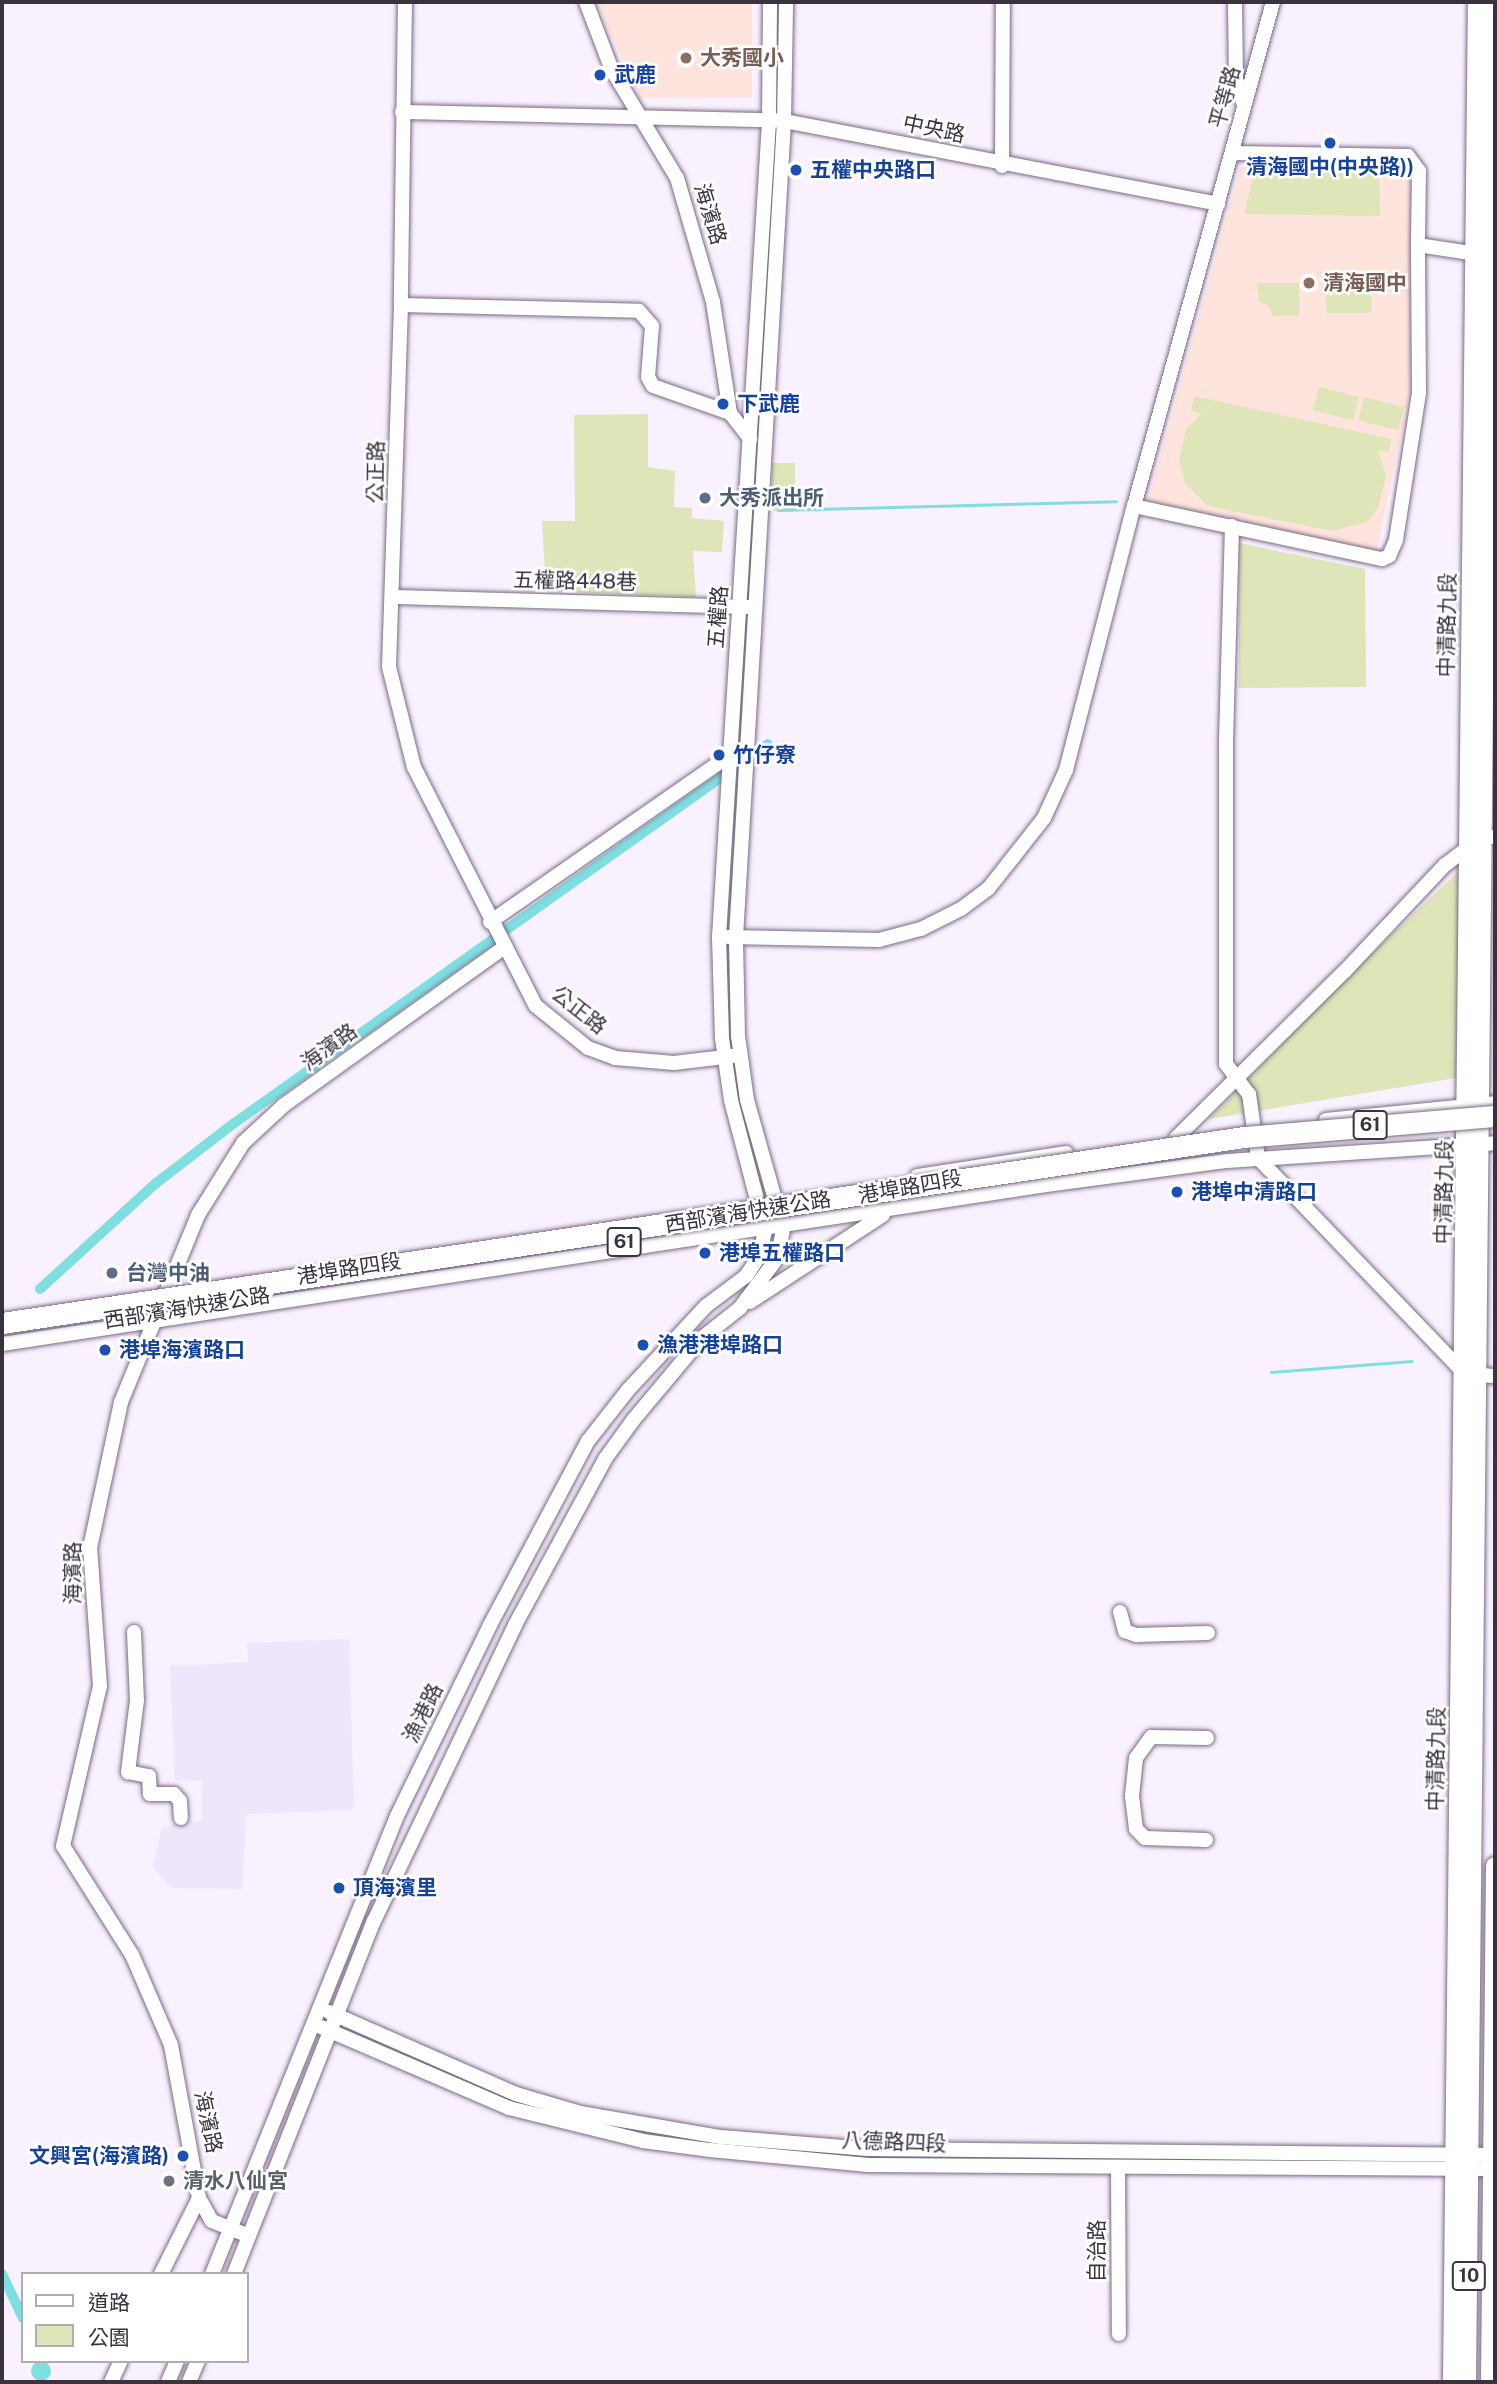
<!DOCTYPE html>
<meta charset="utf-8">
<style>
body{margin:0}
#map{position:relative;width:1497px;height:2384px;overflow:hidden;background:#f9f1fe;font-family:"Public Sans","Noto Sans TC",sans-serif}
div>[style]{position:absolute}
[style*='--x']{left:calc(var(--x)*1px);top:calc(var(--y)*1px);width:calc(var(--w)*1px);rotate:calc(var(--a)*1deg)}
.industrial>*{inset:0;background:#efe6fb}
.education>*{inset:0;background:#fee4dd}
.green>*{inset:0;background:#dee5b8;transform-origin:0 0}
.water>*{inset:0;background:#7fdee0}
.round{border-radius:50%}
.stream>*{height:2.5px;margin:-1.25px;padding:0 1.25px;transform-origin:1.25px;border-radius:1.25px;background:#7fdee0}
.canal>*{height:10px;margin:-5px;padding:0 5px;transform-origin:5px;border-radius:5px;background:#7fdee0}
.roads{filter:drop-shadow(0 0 2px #7a6a85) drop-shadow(0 0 2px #7a6a85)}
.minor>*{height:14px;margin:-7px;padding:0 7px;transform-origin:7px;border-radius:7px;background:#fff}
.major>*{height:18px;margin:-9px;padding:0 9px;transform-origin:9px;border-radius:9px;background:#fff}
.bridges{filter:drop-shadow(0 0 2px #7a6a85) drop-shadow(0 0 2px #7a6a85)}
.highway-bridge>*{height:21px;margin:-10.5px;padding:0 10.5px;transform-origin:10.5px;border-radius:10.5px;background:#fff}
.dots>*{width:19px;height:19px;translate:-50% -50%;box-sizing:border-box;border:4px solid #fff;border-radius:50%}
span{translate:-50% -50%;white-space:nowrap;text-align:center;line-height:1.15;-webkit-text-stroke:5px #fff;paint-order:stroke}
.shield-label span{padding:2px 5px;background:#fff;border:2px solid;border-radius:5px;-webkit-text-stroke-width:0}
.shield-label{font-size:19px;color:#3a333f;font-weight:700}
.education-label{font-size:21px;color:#785e54;font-weight:700}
.left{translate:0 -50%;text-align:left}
.transit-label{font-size:21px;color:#164399;font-weight:700}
.right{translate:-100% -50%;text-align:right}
.street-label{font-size:21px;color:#3a333f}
.service-label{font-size:21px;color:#4e5e75;font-weight:700}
.worship-label{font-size:21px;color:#5b616d;font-weight:700}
.frame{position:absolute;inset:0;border:4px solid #3a333f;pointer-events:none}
.legend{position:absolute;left:21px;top:2272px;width:228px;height:91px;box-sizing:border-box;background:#fff;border:2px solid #b0adb2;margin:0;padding:9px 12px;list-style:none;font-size:21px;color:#3a333f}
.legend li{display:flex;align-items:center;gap:14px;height:35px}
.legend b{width:35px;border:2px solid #b0adb2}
</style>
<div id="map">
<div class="industrial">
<div style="clip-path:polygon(349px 1639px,354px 1810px,246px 1814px,242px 1889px,171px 1888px,153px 1867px,161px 1830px,181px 1821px,202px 1821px,202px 1781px,175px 1780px,170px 1666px,248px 1662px,247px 1643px)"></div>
</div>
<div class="education">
<div style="clip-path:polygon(596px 2px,752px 2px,752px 98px,640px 98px)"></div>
<div style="clip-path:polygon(1406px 165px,1410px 173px,1410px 393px,1376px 554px,1147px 504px,1240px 167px)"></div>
</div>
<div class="green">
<div style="clip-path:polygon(1379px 169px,1380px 216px,1244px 214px,1254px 174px)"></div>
<div style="left:1326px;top:281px;width:45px;height:32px"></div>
<div style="clip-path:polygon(1257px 283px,1299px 283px,1299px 316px,1273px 316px,1268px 305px,1259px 302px)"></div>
<div style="left:1319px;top:387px;width:41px;height:24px;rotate:14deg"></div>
<div style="clip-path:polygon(1194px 396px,1391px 439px,1389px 452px,1378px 450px,1386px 476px,1378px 508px,1367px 522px,1333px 531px,1208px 506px,1185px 483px,1179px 460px,1186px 429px,1201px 414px,1191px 411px)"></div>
<div style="left:1364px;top:397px;width:41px;height:24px;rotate:14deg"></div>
<div style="clip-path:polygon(648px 414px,648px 467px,675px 471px,674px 507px,692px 508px,692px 518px,724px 521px,722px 552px,693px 551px,696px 597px,546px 591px,542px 521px,575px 521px,574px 415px)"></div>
<div style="left:772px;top:463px;width:23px;height:48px"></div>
<div style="clip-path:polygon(1239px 543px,1365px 569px,1366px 687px,1239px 688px)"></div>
<div style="clip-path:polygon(1459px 871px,1456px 1078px,1209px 1119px,1349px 975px)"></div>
</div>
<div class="water">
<div class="round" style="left:31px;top:2361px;width:20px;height:20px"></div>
</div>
<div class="stream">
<div style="--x:778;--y:510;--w:338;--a:-1.5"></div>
<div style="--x:1271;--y:1372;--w:141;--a:-4.5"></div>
</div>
<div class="canal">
<div style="--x:40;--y:1289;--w:156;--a:-42.4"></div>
<div style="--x:155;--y:1184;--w:98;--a:-37.6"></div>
<div style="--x:233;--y:1124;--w:656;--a:-35.39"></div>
<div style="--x:2;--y:2274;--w:49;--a:64.5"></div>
</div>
<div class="roads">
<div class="minor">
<div style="--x:405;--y:2;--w:303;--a:90.8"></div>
<div style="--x:401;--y:305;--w:362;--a:91.9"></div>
<div style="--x:389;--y:667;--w:103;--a:76"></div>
<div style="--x:414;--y:767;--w:268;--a:63"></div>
<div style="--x:536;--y:1006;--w:67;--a:38.9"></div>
<div style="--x:588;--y:1048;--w:29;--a:20"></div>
<div style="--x:615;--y:1058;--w:59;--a:4.8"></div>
<div style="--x:674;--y:1063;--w:59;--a:-6.8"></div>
<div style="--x:586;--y:2;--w:73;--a:69.1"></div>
<div style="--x:612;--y:70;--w:126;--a:59"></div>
<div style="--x:677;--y:178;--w:129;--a:73.8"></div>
<div style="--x:713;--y:302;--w:112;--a:81.3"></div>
<div style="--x:730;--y:413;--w:33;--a:52"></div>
<div style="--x:1235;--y:2;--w:77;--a:89.3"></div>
<div style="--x:1236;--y:79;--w:27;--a:73"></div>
<div style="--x:402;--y:112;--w:382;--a:1.3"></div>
<div style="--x:784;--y:121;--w:442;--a:10.8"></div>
<div style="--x:1232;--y:153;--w:176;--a:1"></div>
<div style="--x:1408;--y:156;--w:19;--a:54"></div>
<div style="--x:1419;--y:171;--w:74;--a:90.8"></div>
<div style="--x:1418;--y:245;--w:66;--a:8.7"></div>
<div style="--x:1002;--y:166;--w:164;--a:-89.7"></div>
<div style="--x:401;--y:305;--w:238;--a:1.4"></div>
<div style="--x:639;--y:311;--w:20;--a:49"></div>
<div style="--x:652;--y:326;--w:51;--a:94.5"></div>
<div style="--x:648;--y:377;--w:10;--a:61"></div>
<div style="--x:653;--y:386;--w:82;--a:19.3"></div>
<div style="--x:1134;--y:506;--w:254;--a:12.1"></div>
<div style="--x:1382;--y:559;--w:8;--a:-23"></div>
<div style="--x:1389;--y:556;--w:17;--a:-66"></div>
<div style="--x:1396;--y:540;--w:149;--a:-81.1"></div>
<div style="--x:1419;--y:393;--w:148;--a:-90.4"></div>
<div style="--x:1232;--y:526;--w:216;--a:91.6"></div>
<div style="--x:1226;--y:742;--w:322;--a:90"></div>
<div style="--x:1226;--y:1064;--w:38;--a:53"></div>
<div style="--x:1249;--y:1094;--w:65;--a:82"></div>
<div style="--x:1258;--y:1158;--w:298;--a:46.2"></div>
<div style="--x:1464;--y:1373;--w:31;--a:6"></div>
<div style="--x:394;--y:597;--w:356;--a:1.6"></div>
<div style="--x:490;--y:922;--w:292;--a:-34.8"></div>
<div style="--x:728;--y:937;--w:151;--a:1.1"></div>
<div style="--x:879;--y:940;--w:43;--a:-14.7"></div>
<div style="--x:921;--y:929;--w:45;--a:-26.6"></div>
<div style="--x:961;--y:909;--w:34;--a:-37"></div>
<div style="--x:988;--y:889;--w:90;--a:-51.7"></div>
<div style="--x:1044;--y:818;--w:53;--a:-65.4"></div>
<div style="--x:1066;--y:770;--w:273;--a:-75.6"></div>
<div style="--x:1134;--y:506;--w:523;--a:-74.58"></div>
<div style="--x:1326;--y:1120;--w:170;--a:-5.7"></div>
<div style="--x:1176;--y:1138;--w:236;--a:-44.7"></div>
<div style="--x:1344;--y:972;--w:147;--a:-46.7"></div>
<div style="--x:1445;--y:865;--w:46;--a:-37.1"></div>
<div style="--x:1482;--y:837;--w:13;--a:0"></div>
<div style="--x:917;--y:1176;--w:151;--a:-8.8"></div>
<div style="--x:750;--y:1302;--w:159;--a:-33.2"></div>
<div style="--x:2;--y:1344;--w:1056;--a:-8.66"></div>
<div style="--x:1046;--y:1185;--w:183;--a:-7.6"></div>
<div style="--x:1227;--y:1161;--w:269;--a:-3.8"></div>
<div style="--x:1120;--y:1612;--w:20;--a:75"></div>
<div style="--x:1125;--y:1631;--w:12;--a:20"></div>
<div style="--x:1136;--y:1635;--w:72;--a:-1.6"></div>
<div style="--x:134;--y:1632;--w:68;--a:87.5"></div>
<div style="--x:137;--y:1700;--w:73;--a:97.1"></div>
<div style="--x:128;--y:1772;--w:21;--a:11"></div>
<div style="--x:149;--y:1776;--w:18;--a:87"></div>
<div style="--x:150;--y:1794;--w:24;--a:0"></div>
<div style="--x:174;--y:1794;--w:9;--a:49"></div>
<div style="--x:180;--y:1801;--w:17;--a:87"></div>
<div style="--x:1206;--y:1840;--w:61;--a:-178.1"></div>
<div style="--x:1145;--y:1838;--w:13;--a:-135"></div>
<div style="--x:1136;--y:1829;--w:33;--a:-97"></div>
<div style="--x:1132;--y:1796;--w:38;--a:-84"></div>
<div style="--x:1136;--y:1758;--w:26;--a:-54"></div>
<div style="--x:1151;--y:1737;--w:56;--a:1"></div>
<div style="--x:329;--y:2012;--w:204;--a:23.7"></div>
<div style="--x:516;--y:2094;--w:67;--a:16.5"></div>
<div style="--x:580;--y:2113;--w:143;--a:9.7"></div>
<div style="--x:721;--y:2137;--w:147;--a:4.7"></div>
<div style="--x:868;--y:2149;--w:627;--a:0.55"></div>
<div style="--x:321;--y:2027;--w:205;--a:23.3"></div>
<div style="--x:509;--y:2108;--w:138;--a:13.8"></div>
<div style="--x:643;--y:2141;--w:68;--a:7.7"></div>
<div style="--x:710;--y:2150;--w:159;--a:5.4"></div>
<div style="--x:868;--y:2165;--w:627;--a:0.37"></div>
<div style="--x:1118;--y:2167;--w:167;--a:89.7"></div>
<div style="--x:199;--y:2198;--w:26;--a:61"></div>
<div style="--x:212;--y:2221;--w:40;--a:22"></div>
<div style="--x:161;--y:2274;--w:85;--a:-63.4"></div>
<div style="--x:199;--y:2198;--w:156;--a:-100.4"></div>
<div style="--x:171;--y:2045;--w:98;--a:-113.4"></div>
<div style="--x:132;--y:1955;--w:129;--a:-122.3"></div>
<div style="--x:63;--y:1846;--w:164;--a:-77"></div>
<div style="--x:100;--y:1686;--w:138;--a:-94.1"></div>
<div style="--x:90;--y:1548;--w:149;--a:-78"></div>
<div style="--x:121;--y:1402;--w:202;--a:-67.6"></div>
<div style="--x:198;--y:1215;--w:85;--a:-58"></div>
<div style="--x:243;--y:1143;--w:56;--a:-42.8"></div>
<div style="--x:284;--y:1105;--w:269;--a:-35.6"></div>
<div style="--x:212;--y:2274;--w:494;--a:-68"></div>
<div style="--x:397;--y:1816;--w:212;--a:-64"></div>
<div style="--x:490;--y:1625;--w:208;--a:-62"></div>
<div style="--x:588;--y:1441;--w:65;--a:-51.9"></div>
<div style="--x:628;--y:1390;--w:115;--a:-47.1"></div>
<div style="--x:706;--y:1306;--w:50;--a:-36.9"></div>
<div style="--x:746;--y:1276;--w:23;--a:-56"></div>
<div style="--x:759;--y:1257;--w:28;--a:-77"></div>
<div style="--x:765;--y:1230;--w:134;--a:-104.7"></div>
<div style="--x:731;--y:1100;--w:63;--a:-98.3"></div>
<div style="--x:722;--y:1038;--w:101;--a:-91.7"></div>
<div style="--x:719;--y:937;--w:818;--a:-86.49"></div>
<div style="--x:769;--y:121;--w:119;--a:-89.5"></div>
<div style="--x:234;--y:2274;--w:380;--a:-68.4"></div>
<div style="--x:374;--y:1921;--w:328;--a:-64.5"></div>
<div style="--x:515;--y:1625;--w:189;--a:-61.5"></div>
<div style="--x:605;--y:1459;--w:49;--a:-54.1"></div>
<div style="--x:634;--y:1419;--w:106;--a:-50"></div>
<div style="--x:702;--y:1338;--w:48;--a:-38.3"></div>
<div style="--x:740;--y:1308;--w:64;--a:-53.3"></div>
<div style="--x:778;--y:1257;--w:29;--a:-80"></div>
<div style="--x:783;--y:1228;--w:133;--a:-105.7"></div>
<div style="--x:747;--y:1100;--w:65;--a:-98"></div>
<div style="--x:738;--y:1036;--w:99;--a:-91.2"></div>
<div style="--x:736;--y:937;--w:817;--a:-86.63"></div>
<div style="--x:784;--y:121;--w:119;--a:-89"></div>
<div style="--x:111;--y:2382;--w:23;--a:-65"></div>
<div style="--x:168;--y:2382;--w:23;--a:-67"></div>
<div style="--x:189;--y:2382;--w:23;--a:-67"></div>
</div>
<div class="major">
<div style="--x:1452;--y:2382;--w:2380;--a:-89.4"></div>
<div style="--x:1467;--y:2382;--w:2380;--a:-89.42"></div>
<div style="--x:1490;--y:2382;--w:516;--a:-89.44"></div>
</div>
</div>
<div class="bridges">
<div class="highway-bridge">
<div style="--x:2;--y:1323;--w:1256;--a:-8.52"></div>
<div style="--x:1244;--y:1137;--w:252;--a:-4.8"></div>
</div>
</div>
<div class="dots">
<div style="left:686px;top:58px;background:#8d6e63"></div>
<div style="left:600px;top:75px;background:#1a4fb4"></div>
<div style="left:1330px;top:143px;background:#1a4fb4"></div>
<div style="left:796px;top:170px;background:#1a4fb4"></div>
<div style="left:1309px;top:283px;background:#8d6e63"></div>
<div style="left:723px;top:404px;background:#1a4fb4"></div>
<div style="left:705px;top:498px;background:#5c6f8a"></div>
<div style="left:719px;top:755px;background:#1a4fb4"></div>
<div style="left:1177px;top:1192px;background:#1a4fb4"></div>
<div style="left:705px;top:1253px;background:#1a4fb4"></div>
<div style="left:112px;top:1273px;background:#5c6f8a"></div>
<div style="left:643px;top:1345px;background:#1a4fb4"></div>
<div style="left:105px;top:1350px;background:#1a4fb4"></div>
<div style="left:339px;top:1888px;background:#1a4fb4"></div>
<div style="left:183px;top:2156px;background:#1a4fb4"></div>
<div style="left:169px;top:2181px;background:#6b7280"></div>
</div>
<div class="shield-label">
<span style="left:1370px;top:1125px">61</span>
<span style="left:624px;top:1242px">61</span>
<span style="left:1469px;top:2276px">10</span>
</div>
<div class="education-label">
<span class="left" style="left:700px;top:58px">大秀國小</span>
<span class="left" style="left:1323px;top:283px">清海國中</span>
</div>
<div class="transit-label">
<span class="left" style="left:614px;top:75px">武鹿</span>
<span style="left:1330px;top:167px">清海國中(中央路))</span>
<span class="left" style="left:810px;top:170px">五權中央路口</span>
<span class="left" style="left:737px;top:404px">下武鹿</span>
<span class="left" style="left:733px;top:755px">竹仔寮</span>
<span class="left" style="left:1191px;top:1192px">港埠中清路口</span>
<span class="left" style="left:719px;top:1253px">港埠五權路口</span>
<span class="left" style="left:657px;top:1345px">漁港港埠路口</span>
<span class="left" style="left:119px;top:1350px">港埠海濱路口</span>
<span class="left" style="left:353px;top:1888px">頂海濱里</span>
<span class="right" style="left:169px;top:2156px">文興宮(海濱路)</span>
</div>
<div class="street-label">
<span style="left:1225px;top:97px;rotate:-75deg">平等路</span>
<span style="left:934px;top:129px;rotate:12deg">中央路</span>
<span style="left:710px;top:214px;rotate:73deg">海濱路</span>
<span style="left:376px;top:472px;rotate:-89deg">公正路</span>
<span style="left:575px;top:581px;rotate:1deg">五權路448巷</span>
<span style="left:718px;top:617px;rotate:-86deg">五權路</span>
<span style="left:1447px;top:625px;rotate:-89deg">中清路九段</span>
<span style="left:579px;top:1010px;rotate:38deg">公正路</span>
<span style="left:329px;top:1047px;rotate:-36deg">海濱路</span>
<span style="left:910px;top:1187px;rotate:-10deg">港埠路四段</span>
<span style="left:1444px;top:1192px;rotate:-89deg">中清路九段</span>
<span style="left:748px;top:1212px;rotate:-9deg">西部濱海快速公路</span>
<span style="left:349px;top:1269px;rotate:-9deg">港埠路四段</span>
<span style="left:187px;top:1308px;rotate:-9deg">西部濱海快速公路</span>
<span style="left:73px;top:1573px;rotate:-90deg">海濱路</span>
<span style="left:423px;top:1713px;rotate:-64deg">漁港路</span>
<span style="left:1436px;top:1759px;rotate:-89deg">中清路九段</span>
<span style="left:208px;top:2122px;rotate:78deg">海濱路</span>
<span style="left:894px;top:2142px;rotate:2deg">八德路四段</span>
<span style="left:1097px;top:2251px;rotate:-90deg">自治路</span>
</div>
<div class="service-label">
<span class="left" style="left:719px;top:498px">大秀派出所</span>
<span class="left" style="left:126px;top:1273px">台灣中油</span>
</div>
<div class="worship-label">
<span class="left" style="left:183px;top:2181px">清水八仙宮</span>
</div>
<div class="frame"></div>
<ul class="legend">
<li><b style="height:9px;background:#fff"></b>道路</li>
<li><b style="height:19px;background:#dee5b8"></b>公園</li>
</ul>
</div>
